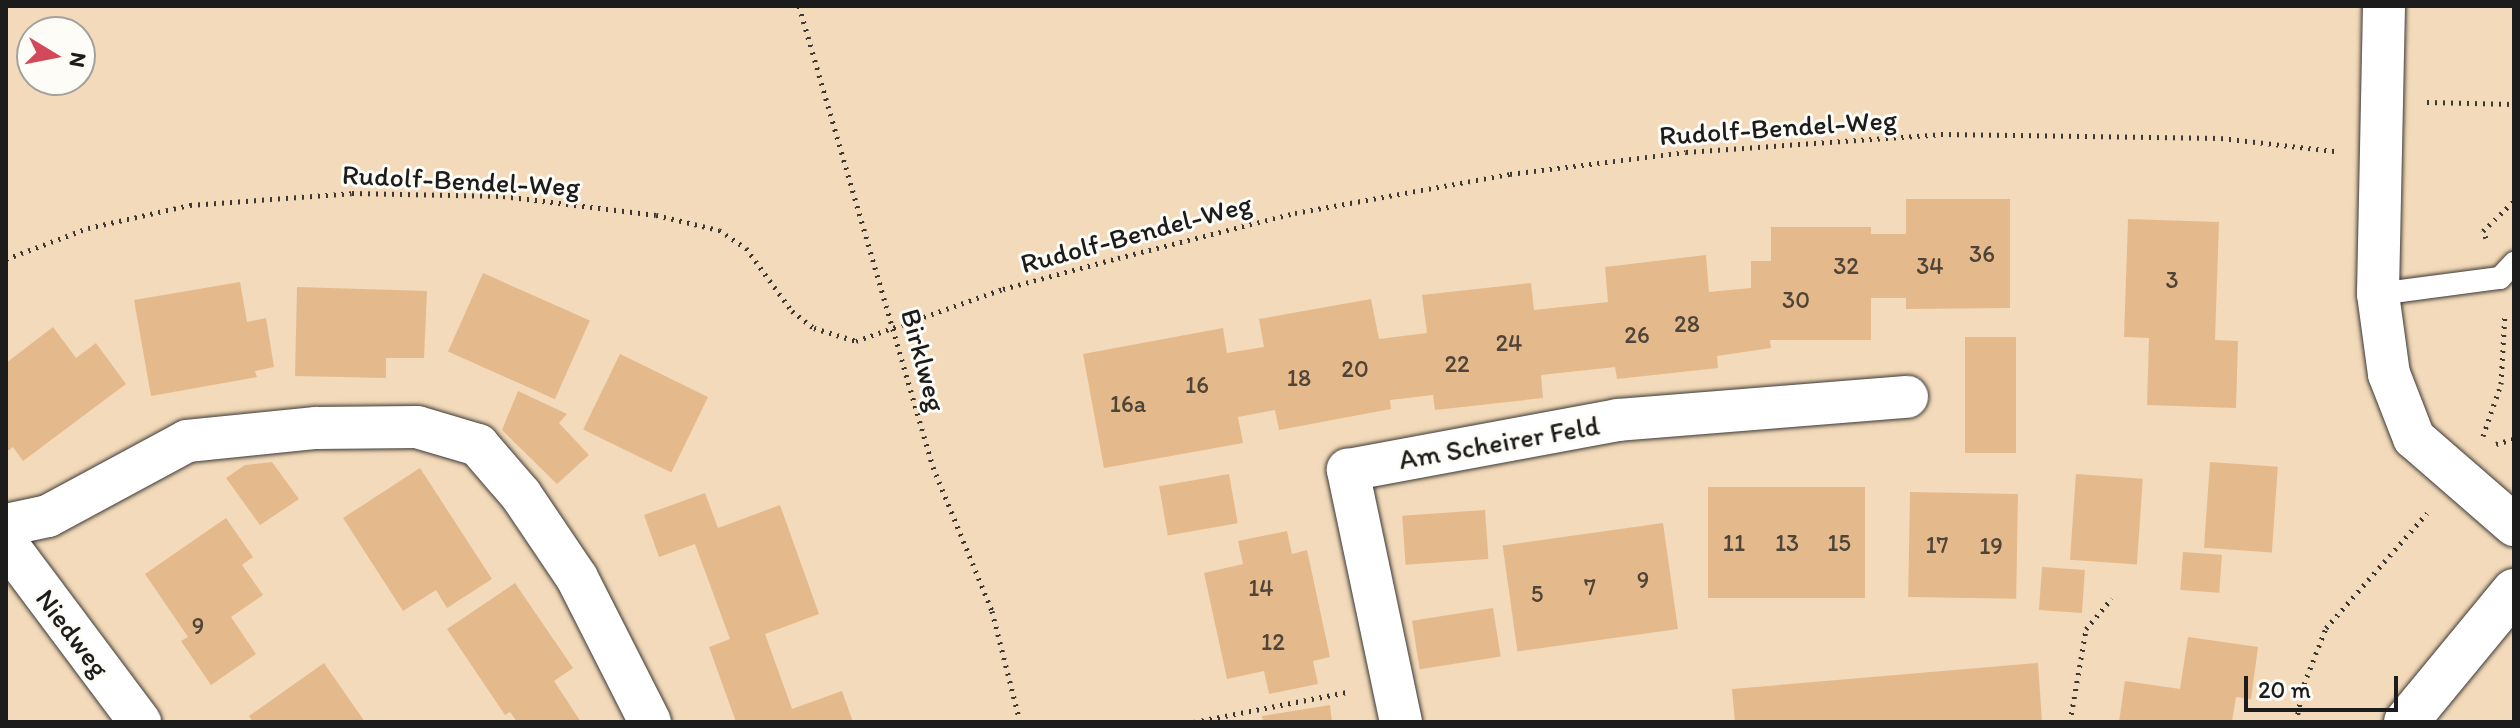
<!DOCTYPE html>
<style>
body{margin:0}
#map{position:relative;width:2520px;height:728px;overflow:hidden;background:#f3daba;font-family:Itim,sans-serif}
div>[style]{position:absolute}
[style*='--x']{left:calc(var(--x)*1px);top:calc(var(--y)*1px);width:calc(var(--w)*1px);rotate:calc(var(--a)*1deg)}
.building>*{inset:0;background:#e4ba8c;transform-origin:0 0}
.path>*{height:5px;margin-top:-2.5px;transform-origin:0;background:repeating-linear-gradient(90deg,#3c3834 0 2px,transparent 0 8px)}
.roads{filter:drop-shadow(0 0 2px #3c3834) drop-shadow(0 0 2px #3c3834)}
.service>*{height:22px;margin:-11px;padding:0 11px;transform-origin:11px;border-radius:11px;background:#fff}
.minor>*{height:42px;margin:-21px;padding:0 21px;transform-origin:21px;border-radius:21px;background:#fff}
.tertiary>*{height:44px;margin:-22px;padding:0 22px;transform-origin:22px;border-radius:22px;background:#fff}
span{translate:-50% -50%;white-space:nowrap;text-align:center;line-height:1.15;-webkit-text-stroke:6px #fdfcf7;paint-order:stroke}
.number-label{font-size:24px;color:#4e4438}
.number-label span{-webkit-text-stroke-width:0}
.street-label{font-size:28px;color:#1c1c1c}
.frame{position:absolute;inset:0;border:8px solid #1c1c1c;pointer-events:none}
.north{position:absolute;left:16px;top:16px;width:80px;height:80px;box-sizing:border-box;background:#fdfcf7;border:2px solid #a3a29f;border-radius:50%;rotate:100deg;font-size:22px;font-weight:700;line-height:32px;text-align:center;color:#1c1c1c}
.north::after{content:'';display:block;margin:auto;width:28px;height:36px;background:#d1495b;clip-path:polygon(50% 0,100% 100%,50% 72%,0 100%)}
.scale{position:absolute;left:2244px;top:676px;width:154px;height:36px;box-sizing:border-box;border:4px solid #1c1c1c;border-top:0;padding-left:10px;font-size:24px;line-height:28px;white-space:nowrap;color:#1c1c1c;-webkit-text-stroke:6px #fdfcf7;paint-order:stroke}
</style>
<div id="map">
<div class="building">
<div style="clip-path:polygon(1906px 199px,2010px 199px,2010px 308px,1906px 309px,1906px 298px,1871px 298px,1871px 340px,1770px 340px,1771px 348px,1717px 356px,1718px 368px,1617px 379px,1615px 367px,1541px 375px,1543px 398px,1435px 410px,1433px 395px,1390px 400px,1391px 409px,1279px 430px,1275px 410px,1238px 417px,1243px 443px,1104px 468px,1083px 354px,1223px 328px,1227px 353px,1264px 347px,1259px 319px,1371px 299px,1379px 339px,1427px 333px,1422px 295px,1531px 283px,1534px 310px,1608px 302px,1605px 267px,1706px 255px,1709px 292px,1751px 288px,1751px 261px,1771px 261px,1771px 227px,1871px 227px,1871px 234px,1906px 234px)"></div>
<div style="clip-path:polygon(2128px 219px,2219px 222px,2215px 340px,2238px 341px,2236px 408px,2147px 405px,2149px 338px,2124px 337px)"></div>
<div style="left:483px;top:273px;width:117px;height:86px;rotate:24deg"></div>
<div style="clip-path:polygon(240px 282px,247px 322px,266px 318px,274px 367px,255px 371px,257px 377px,151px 396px,134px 300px)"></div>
<div style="clip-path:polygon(297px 287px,427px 291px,424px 358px,386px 358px,386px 378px,295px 376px)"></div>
<div style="clip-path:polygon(53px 327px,76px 358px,96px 343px,126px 384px,23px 461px,13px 447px,6px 452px,6px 363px)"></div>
<div style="left:1965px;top:337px;width:51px;height:116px"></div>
<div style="left:620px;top:354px;width:98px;height:84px;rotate:26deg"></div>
<div style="clip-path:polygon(518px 391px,567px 414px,559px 423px,589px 455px,557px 484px,502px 430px)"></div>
<div style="clip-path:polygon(272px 462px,299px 499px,260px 525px,226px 478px,245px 465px)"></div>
<div style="left:2210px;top:462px;width:68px;height:86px;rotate:4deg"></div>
<div style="clip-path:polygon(420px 468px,492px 579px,447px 608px,436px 590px,403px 611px,343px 518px)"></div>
<div style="left:1229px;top:474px;width:50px;height:71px;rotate:80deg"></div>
<div style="left:2076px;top:474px;width:67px;height:86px;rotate:4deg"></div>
<div style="left:1708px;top:487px;width:157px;height:111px"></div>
<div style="left:1910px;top:492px;width:108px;height:105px;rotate:1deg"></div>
<div style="clip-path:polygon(705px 493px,718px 528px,780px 505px,819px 614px,765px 634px,792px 709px,842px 691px,853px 722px,736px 722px,709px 647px,730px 639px,695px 544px,659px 557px,644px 515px)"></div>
<div style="left:1485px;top:510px;width:49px;height:83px;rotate:86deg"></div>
<div style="clip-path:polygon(226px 518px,253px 557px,242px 565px,263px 595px,231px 617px,256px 654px,211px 685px,181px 641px,188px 637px,145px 574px)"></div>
<div style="left:1663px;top:523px;width:107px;height:162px;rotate:82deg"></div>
<div style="clip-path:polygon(1287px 531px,1292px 554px,1307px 550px,1330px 657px,1313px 661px,1318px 684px,1269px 694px,1264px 671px,1227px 679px,1204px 573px,1243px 564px,1238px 541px)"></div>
<div style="left:2183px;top:552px;width:39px;height:38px;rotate:4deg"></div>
<div style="left:2042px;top:567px;width:43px;height:43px;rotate:4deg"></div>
<div style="clip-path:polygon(515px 583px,573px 668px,554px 681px,581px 722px,517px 722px,510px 712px,505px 715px,447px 629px)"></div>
<div style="left:1493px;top:608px;width:49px;height:82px;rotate:81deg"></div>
<div style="clip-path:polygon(2188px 637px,2258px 647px,2251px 699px,2236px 697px,2232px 722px,2119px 722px,2125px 681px,2180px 689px)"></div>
<div style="clip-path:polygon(324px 663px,365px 722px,253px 722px,249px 716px)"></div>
<div style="clip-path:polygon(2038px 663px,2042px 722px,1735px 722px,1732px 689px)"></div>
<div style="clip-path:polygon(1330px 705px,1332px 722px,1263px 722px,1262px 716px)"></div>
</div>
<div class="path">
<div style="--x:799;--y:6;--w:480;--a:73.8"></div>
<div style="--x:933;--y:467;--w:156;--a:67.7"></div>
<div style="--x:992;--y:611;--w:114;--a:75.8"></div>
<div style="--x:2427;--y:102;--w:87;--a:1.3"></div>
<div style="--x:2486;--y:238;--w:8;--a:-113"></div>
<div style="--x:2483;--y:231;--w:43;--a:-44.1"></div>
<div style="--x:6;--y:259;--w:88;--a:-20.7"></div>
<div style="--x:88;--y:228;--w:105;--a:-12.7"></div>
<div style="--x:190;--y:205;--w:162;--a:-4.2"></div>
<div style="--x:352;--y:193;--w:151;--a:1.1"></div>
<div style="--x:503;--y:196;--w:154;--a:7.1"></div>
<div style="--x:656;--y:215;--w:65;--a:13.4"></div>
<div style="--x:719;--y:230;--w:32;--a:34"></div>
<div style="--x:746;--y:248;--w:78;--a:53.9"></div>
<div style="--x:792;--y:311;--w:28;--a:38"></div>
<div style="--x:814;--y:328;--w:44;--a:17.2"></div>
<div style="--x:856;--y:341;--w:156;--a:-19.5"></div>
<div style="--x:1003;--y:289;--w:119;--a:-15.1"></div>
<div style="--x:1118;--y:258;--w:183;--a:-14.3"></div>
<div style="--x:1295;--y:213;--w:219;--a:-10.3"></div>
<div style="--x:1510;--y:174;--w:177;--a:-7.1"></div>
<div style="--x:1686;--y:152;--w:256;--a:-4"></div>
<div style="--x:1941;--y:134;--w:280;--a:0.8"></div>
<div style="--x:2221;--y:138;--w:114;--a:6.6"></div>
<div style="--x:2483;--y:436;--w:55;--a:-70.9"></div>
<div style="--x:2501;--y:384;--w:71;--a:-86.8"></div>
<div style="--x:2496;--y:444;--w:19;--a:-16"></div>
<div style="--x:1194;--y:722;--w:156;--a:-11.1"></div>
<div style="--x:2070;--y:722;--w:94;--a:-80.2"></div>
<div style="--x:2086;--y:629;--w:40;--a:-50"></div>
<div style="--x:2296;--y:722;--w:39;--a:-78"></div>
<div style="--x:2304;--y:684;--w:60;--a:-68.6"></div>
<div style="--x:2326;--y:628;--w:153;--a:-48.7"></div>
</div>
<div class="roads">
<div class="service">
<div style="--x:2378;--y:294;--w:123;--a:-7.5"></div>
<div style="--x:2500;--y:278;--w:21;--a:-47"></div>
</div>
<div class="minor">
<div style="--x:2384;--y:6;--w:288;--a:91.2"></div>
<div style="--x:2378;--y:294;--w:81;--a:82.2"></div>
<div style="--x:2389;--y:374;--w:69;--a:68.7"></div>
<div style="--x:2414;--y:438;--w:133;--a:41"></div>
<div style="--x:6;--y:525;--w:43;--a:-12.1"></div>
<div style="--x:48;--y:516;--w:158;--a:-28.3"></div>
<div style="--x:187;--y:441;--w:130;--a:-5.8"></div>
<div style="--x:316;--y:428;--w:101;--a:-0.6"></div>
<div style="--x:417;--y:427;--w:64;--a:16.4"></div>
<div style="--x:478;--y:445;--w:66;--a:49.3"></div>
<div style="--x:521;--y:495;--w:100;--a:56"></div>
<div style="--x:577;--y:578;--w:161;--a:63.1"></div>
<div style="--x:6;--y:543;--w:224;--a:53.2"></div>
<div style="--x:1401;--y:722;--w:258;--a:-101.9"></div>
<div style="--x:1348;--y:470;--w:275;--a:-10.5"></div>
<div style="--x:1618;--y:420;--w:290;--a:-4.6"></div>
</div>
<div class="tertiary">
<div style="--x:2406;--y:722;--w:170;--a:-50.5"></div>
</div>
</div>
<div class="number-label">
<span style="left:1982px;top:254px">36</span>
<span style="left:1846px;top:266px">32</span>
<span style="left:1930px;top:266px">34</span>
<span style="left:2172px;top:280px">3</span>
<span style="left:1796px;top:300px">30</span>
<span style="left:1687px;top:324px">28</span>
<span style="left:1637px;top:335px">26</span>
<span style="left:1509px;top:343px">24</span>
<span style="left:1457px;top:364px">22</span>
<span style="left:1355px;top:369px">20</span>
<span style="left:1299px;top:378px">18</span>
<span style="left:1197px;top:385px">16</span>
<span style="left:1128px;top:404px">16a</span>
<span style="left:1734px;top:543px">11</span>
<span style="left:1787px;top:543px">13</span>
<span style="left:1839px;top:543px">15</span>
<span style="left:1937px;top:545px">17</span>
<span style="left:1991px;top:546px">19</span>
<span style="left:1643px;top:580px">9</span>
<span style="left:1590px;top:587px">7</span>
<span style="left:1261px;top:588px">14</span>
<span style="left:1537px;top:594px">5</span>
<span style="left:198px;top:626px">9</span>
<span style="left:1273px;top:642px">12</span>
</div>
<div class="street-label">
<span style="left:1778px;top:127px;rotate:-4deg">Rudolf-Bendel-Weg</span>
<span style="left:461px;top:180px;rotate:3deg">Rudolf-Bendel-Weg</span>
<span style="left:1136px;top:233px;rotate:-15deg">Rudolf-Bendel-Weg</span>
<span style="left:924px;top:360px;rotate:75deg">Birklweg</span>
<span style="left:1499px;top:442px;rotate:-10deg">Am Scheirer Feld</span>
<span style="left:73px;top:633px;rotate:53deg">Niedweg</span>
</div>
<div class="frame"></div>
<div class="north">N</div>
<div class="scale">20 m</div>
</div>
